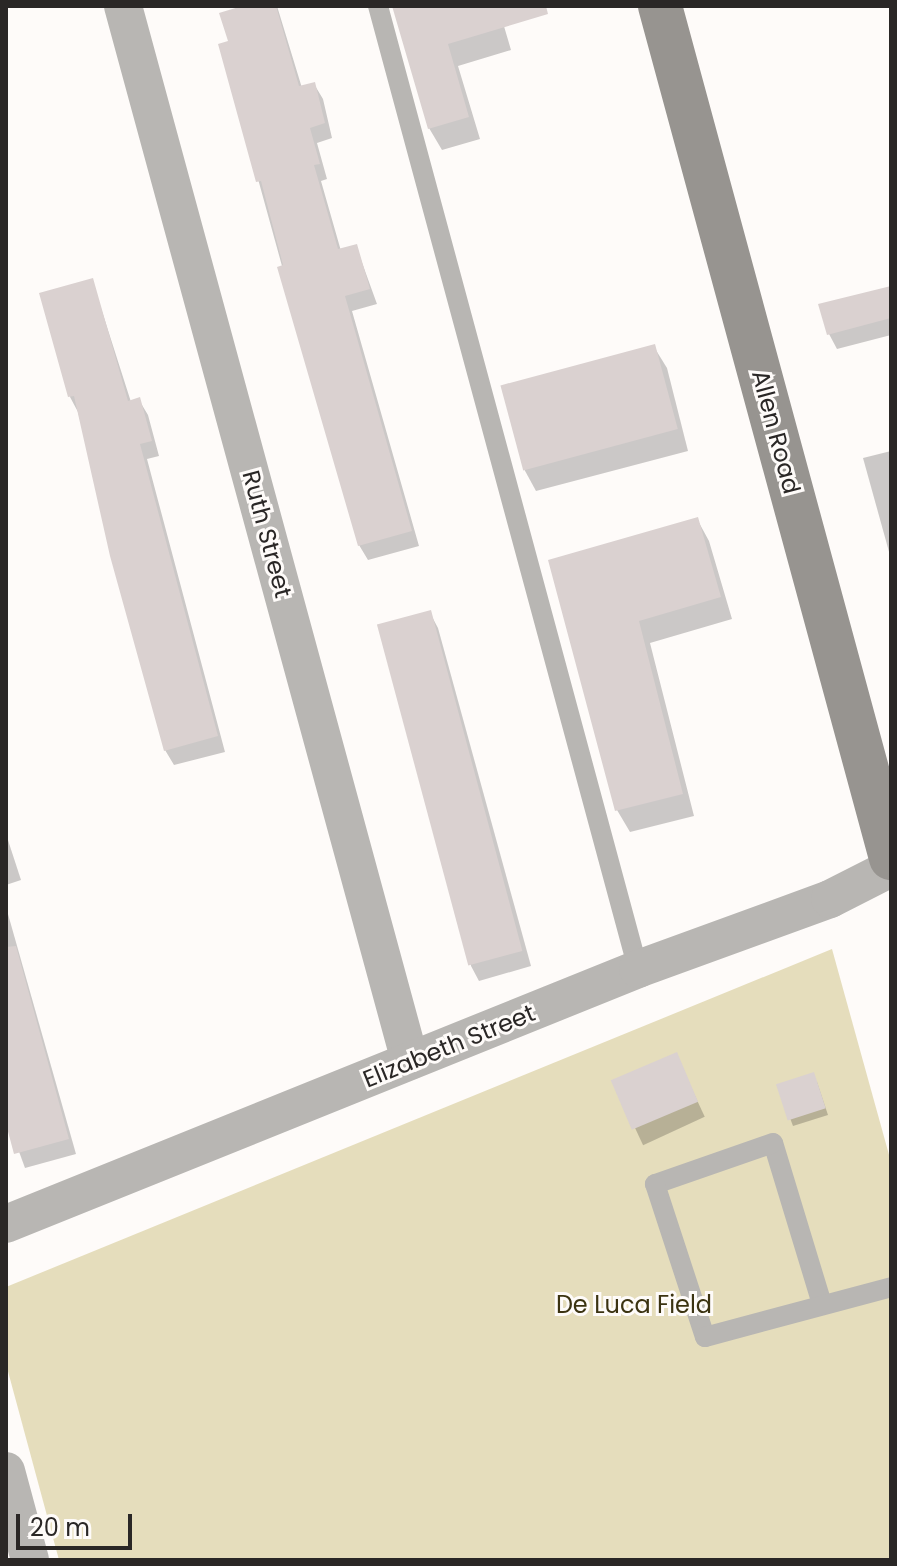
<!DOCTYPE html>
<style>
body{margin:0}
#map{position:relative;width:897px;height:1566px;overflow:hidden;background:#fefbf9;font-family:Poppins,sans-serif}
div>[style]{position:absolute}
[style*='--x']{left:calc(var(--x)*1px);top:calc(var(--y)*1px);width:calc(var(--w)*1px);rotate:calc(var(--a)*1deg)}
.green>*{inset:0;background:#e5ddbc}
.shadow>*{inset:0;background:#0003;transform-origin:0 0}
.building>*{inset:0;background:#dad1d0;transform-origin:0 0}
.lane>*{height:20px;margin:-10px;padding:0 10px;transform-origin:10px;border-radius:10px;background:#b8b6b3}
.street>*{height:38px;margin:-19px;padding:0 19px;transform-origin:19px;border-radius:19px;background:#b8b6b3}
.secondary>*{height:44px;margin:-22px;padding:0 22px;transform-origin:22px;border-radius:22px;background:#979490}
span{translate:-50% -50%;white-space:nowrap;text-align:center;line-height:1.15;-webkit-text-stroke:6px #fefbf9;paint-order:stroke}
.street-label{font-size:24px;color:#2a2726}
.park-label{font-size:24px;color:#3b3311}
.frame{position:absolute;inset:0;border:8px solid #2a2726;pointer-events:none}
.scale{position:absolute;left:16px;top:1514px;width:116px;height:36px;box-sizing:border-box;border:4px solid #2a2726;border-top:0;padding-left:10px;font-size:24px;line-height:28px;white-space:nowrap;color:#2a2726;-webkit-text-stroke:6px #fefbf9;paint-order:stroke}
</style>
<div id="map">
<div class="green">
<div style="clip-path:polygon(832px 949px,891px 1162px,891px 1560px,59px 1560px,6px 1364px,6px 1287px)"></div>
</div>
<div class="shadow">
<div style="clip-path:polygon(249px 6px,277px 6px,302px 88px,314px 84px,323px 99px,332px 138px,317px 143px,327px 179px,321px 181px,341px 251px,356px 246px,377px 304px,352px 311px,419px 546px,368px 560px,359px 545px,221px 45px,230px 43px)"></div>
<div style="clip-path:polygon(415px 6px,498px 6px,511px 50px,458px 66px,480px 139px,442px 150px,429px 128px)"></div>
<div style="clip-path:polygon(92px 280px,131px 402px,139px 400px,148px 415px,159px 456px,147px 459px,225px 752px,174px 765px,165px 750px,78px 412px,70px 397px)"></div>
<div style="clip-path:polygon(891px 288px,891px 335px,837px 349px,829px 334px)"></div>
<div style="clip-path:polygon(654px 347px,667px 368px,688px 451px,536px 491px,524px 469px)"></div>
<div style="clip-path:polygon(891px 451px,891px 559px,863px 458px)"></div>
<div style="clip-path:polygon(697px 519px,709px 541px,732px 619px,650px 643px,694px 816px,630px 832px,617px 810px,550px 562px)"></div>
<div style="clip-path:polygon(430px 613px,438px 628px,531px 966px,479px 981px,471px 966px)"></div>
<div style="clip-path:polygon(6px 834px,21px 880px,6px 885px)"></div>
<div style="clip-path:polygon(6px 907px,76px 1154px,25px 1168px,6px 1116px)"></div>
<div style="left:676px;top:1055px;width:68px;height:68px;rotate:65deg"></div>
<div style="clip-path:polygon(817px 1082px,828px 1115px,793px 1126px,778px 1086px)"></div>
</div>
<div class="building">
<div style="clip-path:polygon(242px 6px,276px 6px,299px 86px,315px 82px,325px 123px,310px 128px,320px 164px,314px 165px,338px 249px,357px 244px,370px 289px,345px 296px,412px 531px,358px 546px,277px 267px,283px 265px,261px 181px,256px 182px,218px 44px,228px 41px,219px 13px)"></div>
<div style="clip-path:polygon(392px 6px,546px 6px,548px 14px,448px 44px,469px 117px,428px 129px)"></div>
<div style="clip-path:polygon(93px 278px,128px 401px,140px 397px,152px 441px,140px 444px,218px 736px,164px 751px,110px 556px,74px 396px,68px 397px,39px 293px)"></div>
<div style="clip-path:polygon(891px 286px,891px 318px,827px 335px,818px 304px)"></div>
<div style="left:655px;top:344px;width:88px;height:160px;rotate:75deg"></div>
<div style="clip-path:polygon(698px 517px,721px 597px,639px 621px,683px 794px,615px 811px,548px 560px)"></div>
<div style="left:431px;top:610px;width:353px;height:56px;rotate:75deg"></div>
<div style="clip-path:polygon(16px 946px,69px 1139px,14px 1154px,6px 1124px,6px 947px)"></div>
<div style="left:677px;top:1052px;width:54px;height:72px;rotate:67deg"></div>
<div style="left:814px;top:1072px;width:38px;height:40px;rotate:72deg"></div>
</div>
<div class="lane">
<div style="--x:378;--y:6;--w:997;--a:74.89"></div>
<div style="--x:822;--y:1304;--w:168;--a:-106.9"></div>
<div style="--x:773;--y:1143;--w:125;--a:160.8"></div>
<div style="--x:655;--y:1184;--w:161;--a:71.9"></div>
<div style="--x:705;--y:1337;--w:193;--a:-15"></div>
</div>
<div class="street">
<div style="--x:123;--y:6;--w:1093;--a:74.78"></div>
<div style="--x:6;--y:1224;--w:682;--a:-21.97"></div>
<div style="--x:638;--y:969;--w:204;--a:-20"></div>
<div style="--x:830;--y:899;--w:68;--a:-26.9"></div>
<div style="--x:6;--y:1471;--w:92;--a:74.9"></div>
</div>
<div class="secondary">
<div style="--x:660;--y:6;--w:883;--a:74.83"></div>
</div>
<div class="street-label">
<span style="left:776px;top:432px;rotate:75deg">Allen Road</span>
<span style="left:267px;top:534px;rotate:75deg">Ruth Street</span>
<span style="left:449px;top:1046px;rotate:-22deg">Elizabeth Street</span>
</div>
<div class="park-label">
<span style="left:634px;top:1305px">De Luca Field</span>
</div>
<div class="frame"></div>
<div class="scale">20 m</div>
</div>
